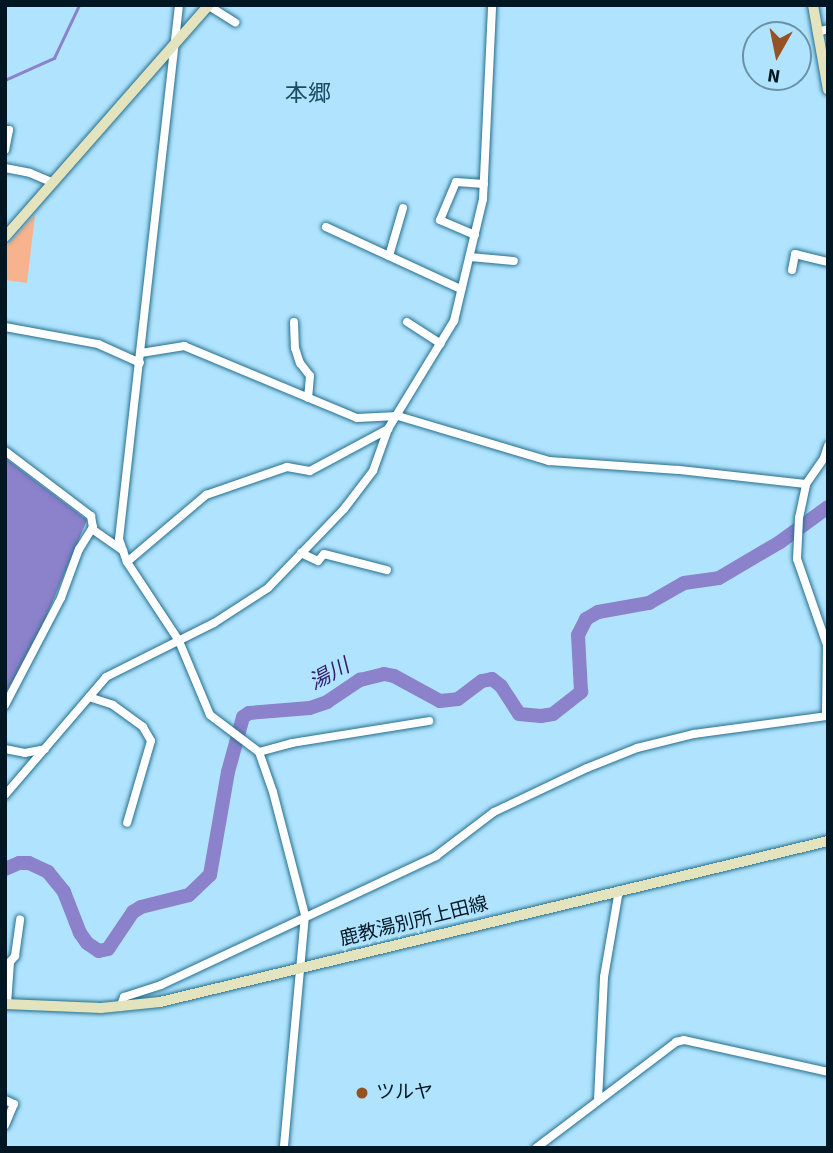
<!DOCTYPE html>
<meta charset="utf-8">
<style>
body{margin:0}
#map{position:relative;width:833px;height:1153px;overflow:hidden;background:#b0e4fe;font-family:"Source Sans 3","Noto Sans JP",sans-serif}
div>[style]{position:absolute}
[style*='--x']{left:calc(var(--x)*1px);top:calc(var(--y)*1px);width:calc(var(--w)*1px);rotate:calc(var(--a)*1deg)}
.green>*{inset:0;background:#f7b38d}
.water>*{inset:0;background:#8c81cb}
.stream>*{height:2.5px;margin:-1.25px;padding:0 1.25px;transform-origin:1.25px;border-radius:1.25px;background:#8c81cb}
.river>*{height:14px;margin:-7px;padding:0 7px;transform-origin:7px;border-radius:7px;background:#8c81cb}
.roads{filter:drop-shadow(0 0 2px #256f8d) drop-shadow(0 0 2px #256f8d)}
.street>*{height:8px;margin:-4px;padding:0 4px;transform-origin:4px;border-radius:4px;background:#fff}
.secondary>*{height:10px;margin:-5px;padding:0 5px;transform-origin:5px;border-radius:5px;background:#e3e3be}
.dots>*{width:19px;height:19px;translate:-50% -50%;box-sizing:border-box;border:4px solid #b0e4fe;border-radius:50%}
span{translate:-50% -50%;white-space:nowrap;text-align:center;line-height:1.15;-webkit-text-stroke:7px #b0e4fe;paint-order:stroke}
.street-label{font-size:19px;color:#001622}
.poi-label{font-size:19px;color:#001622}
.left{translate:0 -50%;text-align:left}
.water-label{font-size:21px;color:#351b72;font-style:italic}
.quarter-label{font-size:23px;color:#1a4c62}
.frame{position:absolute;inset:0;border:7px solid #001622;pointer-events:none}
.north{position:absolute;left:742px;top:21px;width:70px;height:70px;box-sizing:border-box;background:#b0e4fe;border:2px solid #6a92a6;border-radius:50%;rotate:189deg;font-size:19px;font-weight:700;line-height:28px;text-align:center;color:#001622}
.north::after{content:'';display:block;margin:auto;width:24px;height:32px;background:#965126;clip-path:polygon(50% 0,100% 100%,50% 72%,0 100%)}
</style>
<div id="map">
<div class="green">
<div style="clip-path:polygon(35px 215px,27px 283px,5px 280px,5px 248px)"></div>
</div>
<div class="water">
<div style="clip-path:polygon(5px 458px,87px 520px,34px 646px,5px 694px)"></div>
</div>
<div class="stream">
<div style="--x:5;--y:80;--w:54;--a:-24.2"></div>
<div style="--x:54;--y:58;--w:59;--a:-64.7"></div>
</div>
<div class="river">
<div style="--x:5;--y:869;--w:15;--a:-23"></div>
<div style="--x:19;--y:863;--w:10;--a:0"></div>
<div style="--x:29;--y:863;--w:21;--a:25"></div>
<div style="--x:48;--y:872;--w:26;--a:51"></div>
<div style="--x:64;--y:892;--w:44;--a:68.7"></div>
<div style="--x:80;--y:933;--w:12;--a:55"></div>
<div style="--x:87;--y:943;--w:14;--a:34"></div>
<div style="--x:99;--y:951;--w:9;--a:-13"></div>
<div style="--x:108;--y:949;--w:45;--a:-56"></div>
<div style="--x:133;--y:912;--w:9;--a:-32"></div>
<div style="--x:141;--y:907;--w:49;--a:-14"></div>
<div style="--x:189;--y:895;--w:29;--a:-44"></div>
<div style="--x:210;--y:875;--w:105;--a:-80.1"></div>
<div style="--x:228;--y:772;--w:57;--a:-74.7"></div>
<div style="--x:243;--y:717;--w:7;--a:-34"></div>
<div style="--x:249;--y:713;--w:61;--a:-4.7"></div>
<div style="--x:310;--y:708;--w:18;--a:-19"></div>
<div style="--x:327;--y:702;--w:40;--a:-34"></div>
<div style="--x:360;--y:680;--w:25;--a:-14"></div>
<div style="--x:384;--y:674;--w:10;--a:11"></div>
<div style="--x:394;--y:676;--w:52;--a:28.5"></div>
<div style="--x:440;--y:701;--w:18;--a:-6"></div>
<div style="--x:458;--y:699;--w:30;--a:-37"></div>
<div style="--x:482;--y:681;--w:10;--a:-11"></div>
<div style="--x:492;--y:679;--w:11;--a:38"></div>
<div style="--x:501;--y:686;--w:33;--a:57"></div>
<div style="--x:519;--y:714;--w:22;--a:5"></div>
<div style="--x:541;--y:716;--w:12;--a:-9"></div>
<div style="--x:553;--y:714;--w:36;--a:-38"></div>
<div style="--x:581;--y:692;--w:57;--a:-93"></div>
<div style="--x:578;--y:635;--w:18;--a:-63"></div>
<div style="--x:586;--y:619;--w:14;--a:-30"></div>
<div style="--x:598;--y:612;--w:52;--a:-10"></div>
<div style="--x:649;--y:603;--w:40;--a:-29.7"></div>
<div style="--x:684;--y:583;--w:35;--a:-8"></div>
<div style="--x:719;--y:578;--w:71;--a:-30.5"></div>
<div style="--x:780;--y:542;--w:59;--a:-36.1"></div>
</div>
<div class="roads">
<div class="street">
<div style="--x:179;--y:5;--w:537;--a:96.41"></div>
<div style="--x:119;--y:539;--w:24;--a:71"></div>
<div style="--x:127;--y:562;--w:95;--a:56.6"></div>
<div style="--x:179;--y:641;--w:80;--a:67.3"></div>
<div style="--x:210;--y:715;--w:61;--a:37.1"></div>
<div style="--x:259;--y:752;--w:42;--a:70.7"></div>
<div style="--x:273;--y:792;--w:127;--a:75.4"></div>
<div style="--x:305;--y:915;--w:234;--a:95.2"></div>
<div style="--x:209;--y:6;--w:31;--a:32"></div>
<div style="--x:817;--y:32;--w:11;--a:-15"></div>
<div style="--x:5;--y:130;--w:4;--a:0"></div>
<div style="--x:9;--y:130;--w:20;--a:101"></div>
<div style="--x:5;--y:168;--w:25;--a:11"></div>
<div style="--x:30;--y:173;--w:25;--a:23"></div>
<div style="--x:326;--y:227;--w:149;--a:24.7"></div>
<div style="--x:475;--y:235;--w:38;--a:-157"></div>
<div style="--x:440;--y:220;--w:41;--a:-67.2"></div>
<div style="--x:456;--y:182;--w:28;--a:4"></div>
<div style="--x:389;--y:256;--w:50;--a:-73.7"></div>
<div style="--x:470;--y:257;--w:44;--a:5.2"></div>
<div style="--x:792;--y:270;--w:16;--a:-79"></div>
<div style="--x:795;--y:254;--w:34;--a:14"></div>
<div style="--x:294;--y:322;--w:26;--a:88"></div>
<div style="--x:295;--y:348;--w:16;--a:72"></div>
<div style="--x:300;--y:363;--w:16;--a:52"></div>
<div style="--x:310;--y:376;--w:22;--a:95"></div>
<div style="--x:407;--y:322;--w:40;--a:32.9"></div>
<div style="--x:5;--y:327;--w:95;--a:10.4"></div>
<div style="--x:98;--y:344;--w:46;--a:24.3"></div>
<div style="--x:141;--y:353;--w:44;--a:-9.2"></div>
<div style="--x:184;--y:346;--w:187;--a:22.6"></div>
<div style="--x:357;--y:418;--w:41;--a:-2.8"></div>
<div style="--x:398;--y:416;--w:158;--a:16.6"></div>
<div style="--x:549;--y:461;--w:130;--a:4"></div>
<div style="--x:679;--y:470;--w:128;--a:6.3"></div>
<div style="--x:5;--y:451;--w:108;--a:37.1"></div>
<div style="--x:91;--y:516;--w:11;--a:80"></div>
<div style="--x:93;--y:527;--w:26;--a:122"></div>
<div style="--x:79;--y:549;--w:52;--a:110.2"></div>
<div style="--x:61;--y:598;--w:121;--a:117.6"></div>
<div style="--x:92;--y:529;--w:38;--a:35"></div>
<div style="--x:301;--y:553;--w:19;--a:25"></div>
<div style="--x:318;--y:561;--w:9;--a:-49"></div>
<div style="--x:324;--y:554;--w:65;--a:14.3"></div>
<div style="--x:127;--y:562;--w:104;--a:-40.3"></div>
<div style="--x:206;--y:495;--w:86;--a:-19.1"></div>
<div style="--x:287;--y:467;--w:23;--a:10"></div>
<div style="--x:310;--y:471;--w:89;--a:-28.3"></div>
<div style="--x:89;--y:697;--w:25;--a:18"></div>
<div style="--x:113;--y:705;--w:37;--a:36"></div>
<div style="--x:143;--y:727;--w:16;--a:60"></div>
<div style="--x:151;--y:741;--w:85;--a:106.3"></div>
<div style="--x:826;--y:716;--w:71;--a:-89.2"></div>
<div style="--x:827;--y:645;--w:91;--a:-109.2"></div>
<div style="--x:797;--y:559;--w:41;--a:-87.2"></div>
<div style="--x:799;--y:518;--w:35;--a:-78"></div>
<div style="--x:806;--y:484;--w:32;--a:-55"></div>
<div style="--x:824;--y:458;--w:13;--a:-72"></div>
<div style="--x:5;--y:749;--w:20;--a:11"></div>
<div style="--x:25;--y:753;--w:20;--a:-11"></div>
<div style="--x:259;--y:752;--w:34;--a:-15"></div>
<div style="--x:292;--y:743;--w:139;--a:-9.1"></div>
<div style="--x:5;--y:795;--w:155;--a:-49.4"></div>
<div style="--x:106;--y:677;--w:121;--a:-26.6"></div>
<div style="--x:214;--y:623;--w:64;--a:-32.9"></div>
<div style="--x:268;--y:588;--w:110;--a:-46.1"></div>
<div style="--x:344;--y:509;--w:48;--a:-52.7"></div>
<div style="--x:373;--y:471;--w:45;--a:-70.3"></div>
<div style="--x:388;--y:429;--w:127;--a:-58.6"></div>
<div style="--x:454;--y:321;--w:125;--a:-76.6"></div>
<div style="--x:483;--y:199;--w:194;--a:-87.3"></div>
<div style="--x:7;--y:1004;--w:42;--a:-85.9"></div>
<div style="--x:10;--y:962;--w:8;--a:-50"></div>
<div style="--x:15;--y:956;--w:37;--a:-82"></div>
<div style="--x:120;--y:1007;--w:11;--a:-68"></div>
<div style="--x:124;--y:997;--w:39;--a:-18"></div>
<div style="--x:161;--y:985;--w:304;--a:-25.1"></div>
<div style="--x:436;--y:856;--w:73;--a:-37.2"></div>
<div style="--x:494;--y:812;--w:103;--a:-25.3"></div>
<div style="--x:587;--y:768;--w:54;--a:-21.8"></div>
<div style="--x:637;--y:748;--w:59;--a:-13.8"></div>
<div style="--x:694;--y:734;--w:135;--a:-7.7"></div>
<div style="--x:5;--y:1100;--w:10;--a:24"></div>
<div style="--x:14;--y:1104;--w:23;--a:113"></div>
<div style="--x:598;--y:1100;--w:123;--a:-87.2"></div>
<div style="--x:604;--y:977;--w:88;--a:-80.2"></div>
<div style="--x:536;--y:1148;--w:176;--a:-37.1"></div>
<div style="--x:676;--y:1042;--w:8;--a:-14"></div>
<div style="--x:684;--y:1040;--w:148;--a:12.5"></div>
</div>
<div class="secondary">
<div style="--x:813;--y:5;--w:86;--a:80"></div>
<div style="--x:5;--y:237;--w:309;--a:-48.7"></div>
<div style="--x:5;--y:1004;--w:96;--a:2.4"></div>
<div style="--x:101;--y:1008;--w:59;--a:-5.8"></div>
<div style="--x:160;--y:1002;--w:687;--a:-13.55"></div>
</div>
</div>
<div class="dots">
<div style="left:362px;top:1093px;background:#965126"></div>
</div>
<div class="street-label">
<span style="left:414px;top:922px;rotate:-14deg">鹿教湯別所上田線</span>
</div>
<div class="poi-label">
<span class="left" style="left:376px;top:1093px">ツルヤ</span>
</div>
<div class="water-label">
<span style="left:329px;top:674px;rotate:-28deg">湯川</span>
</div>
<div class="quarter-label">
<span style="left:308px;top:94px">本郷</span>
</div>
<div class="frame"></div>
<div class="north">N</div>
</div>
